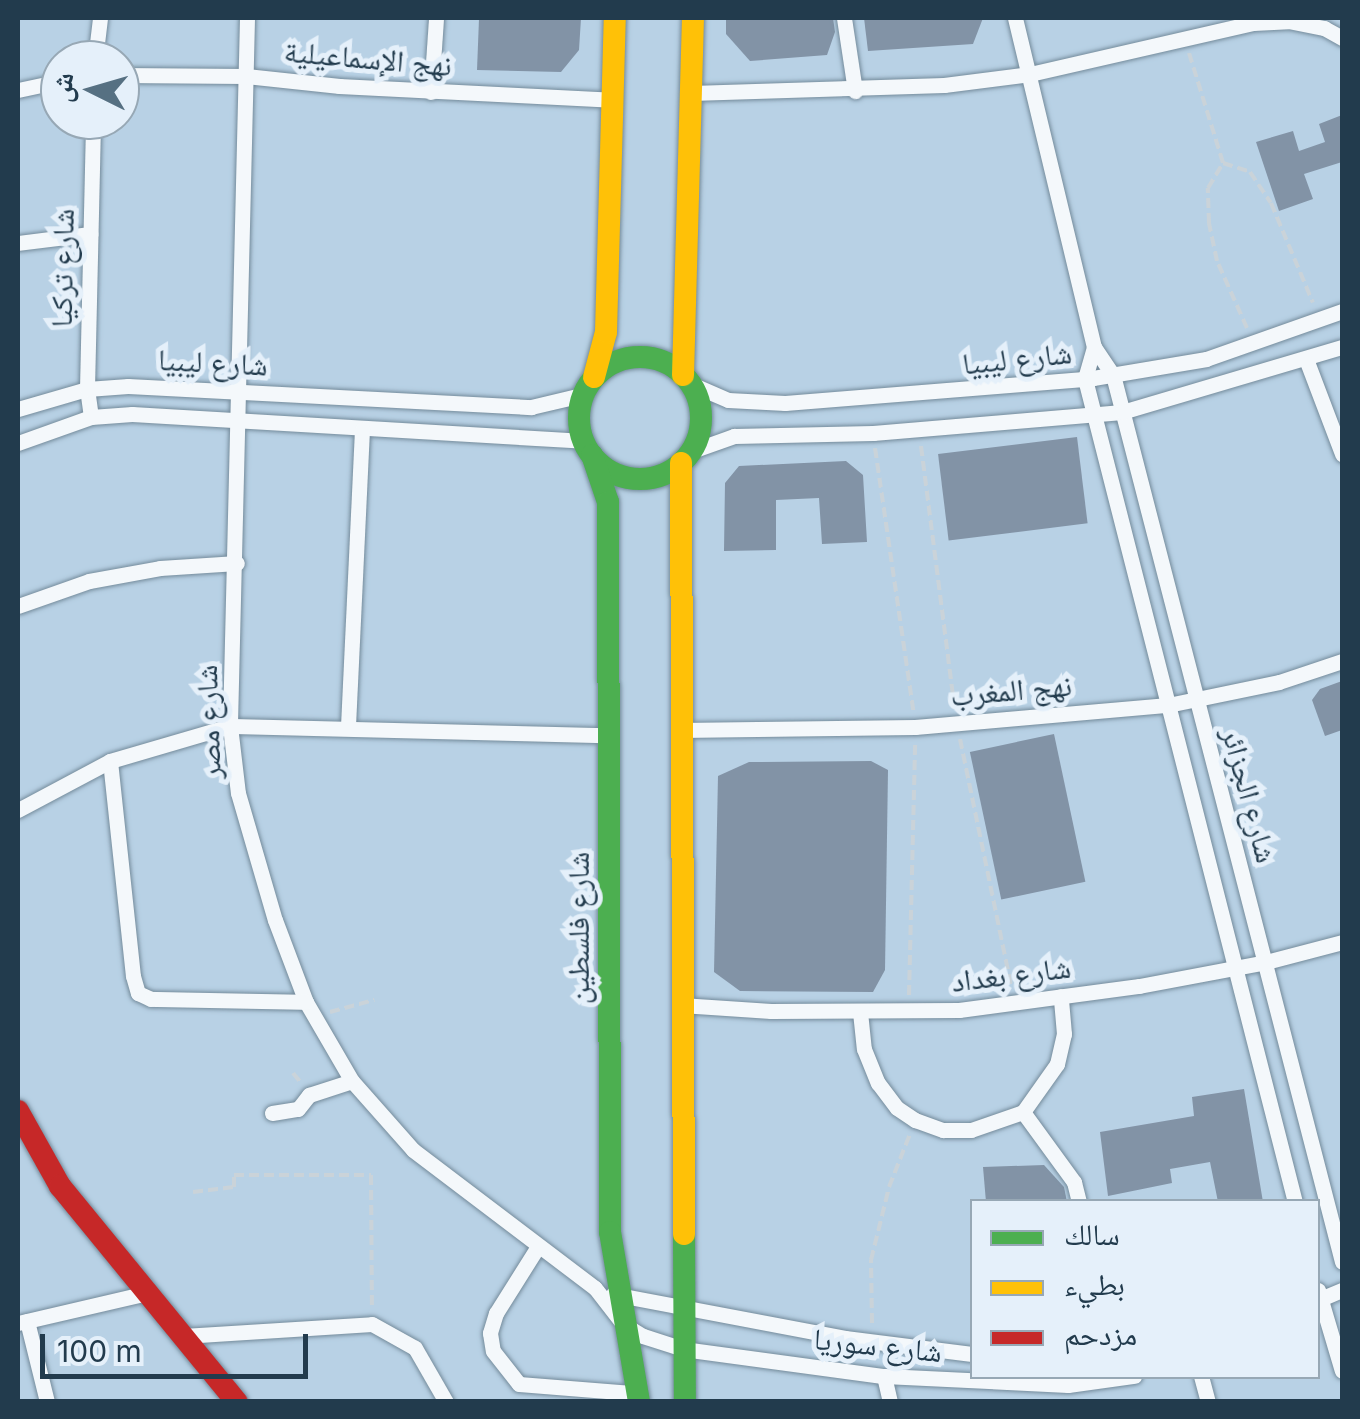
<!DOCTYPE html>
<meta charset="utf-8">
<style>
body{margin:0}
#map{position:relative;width:1360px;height:1419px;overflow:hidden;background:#b8d1e5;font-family:Inter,"Noto Naskh Arabic",sans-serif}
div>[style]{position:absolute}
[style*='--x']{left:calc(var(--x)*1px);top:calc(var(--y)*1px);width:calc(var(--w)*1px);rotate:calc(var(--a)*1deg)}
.building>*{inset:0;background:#8293a6;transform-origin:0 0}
.path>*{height:4px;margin-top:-2px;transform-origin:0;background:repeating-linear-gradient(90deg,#cad3d9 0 10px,transparent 0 15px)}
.roads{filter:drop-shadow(0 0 2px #748b9b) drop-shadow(0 0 2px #748b9b)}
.street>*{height:15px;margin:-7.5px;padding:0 7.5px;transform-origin:7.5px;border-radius:7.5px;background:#f4f8fb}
.fast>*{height:22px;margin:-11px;padding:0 11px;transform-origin:11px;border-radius:11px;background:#4caf50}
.fast>.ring{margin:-11px;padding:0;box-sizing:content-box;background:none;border:22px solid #4caf50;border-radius:50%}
.slow>*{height:22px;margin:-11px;padding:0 11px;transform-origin:11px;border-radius:11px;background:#ffc107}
.jam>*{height:22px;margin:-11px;padding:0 11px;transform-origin:11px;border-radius:11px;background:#c62828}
span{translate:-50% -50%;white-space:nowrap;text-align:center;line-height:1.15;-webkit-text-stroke:10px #e5f0fa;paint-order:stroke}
.street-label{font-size:30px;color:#223b4d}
.frame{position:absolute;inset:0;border:20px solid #223b4d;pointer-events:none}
.legend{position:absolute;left:970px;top:1199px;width:350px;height:180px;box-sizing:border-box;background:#e5f0fa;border:2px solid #97a8b5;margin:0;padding:12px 18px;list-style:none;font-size:30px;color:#223b4d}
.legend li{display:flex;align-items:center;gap:20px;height:50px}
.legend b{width:50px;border:2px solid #97a8b5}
.north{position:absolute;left:40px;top:40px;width:100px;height:100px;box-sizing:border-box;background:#e5f0fa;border:2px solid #97a8b5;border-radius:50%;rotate:275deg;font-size:28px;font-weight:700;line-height:40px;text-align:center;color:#223b4d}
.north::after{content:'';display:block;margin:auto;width:35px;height:45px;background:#567082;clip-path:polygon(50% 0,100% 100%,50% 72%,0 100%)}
.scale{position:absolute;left:40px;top:1334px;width:268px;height:45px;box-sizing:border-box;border:5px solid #223b4d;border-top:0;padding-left:12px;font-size:30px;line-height:35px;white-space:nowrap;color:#223b4d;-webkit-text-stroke:8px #e5f0fa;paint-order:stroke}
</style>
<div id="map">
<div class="building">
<div style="clip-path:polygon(554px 18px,581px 18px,579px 50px,561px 72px,477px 70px,479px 19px)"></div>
<div style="clip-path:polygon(726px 18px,833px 18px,835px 32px,827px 55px,750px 61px,726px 34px)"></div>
<div style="clip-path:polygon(864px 18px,983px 18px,973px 44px,868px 51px)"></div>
<div style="clip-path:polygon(1342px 115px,1342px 162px,1304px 174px,1313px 199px,1279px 211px,1256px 142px,1293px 131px,1299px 151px,1325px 142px,1319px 124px)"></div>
<div style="left:1077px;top:437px;width:87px;height:140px;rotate:83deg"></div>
<div style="clip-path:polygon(846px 461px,863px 475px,867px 542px,822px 544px,819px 498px,776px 500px,776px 550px,724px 551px,725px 483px,739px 466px)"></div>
<div style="clip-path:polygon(1342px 681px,1342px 730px,1325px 736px,1312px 700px,1320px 689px)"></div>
<div style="left:1054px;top:734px;width:151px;height:86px;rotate:78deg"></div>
<div style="clip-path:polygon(871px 761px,888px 770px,885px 970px,873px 992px,740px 991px,714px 972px,718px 776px,749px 762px)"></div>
<div style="clip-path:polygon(1244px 1089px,1263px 1202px,1218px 1202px,1210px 1162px,1170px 1169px,1172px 1183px,1108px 1196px,1100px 1132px,1194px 1116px,1192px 1097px)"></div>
<div style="clip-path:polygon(1044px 1165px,1064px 1187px,1067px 1202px,986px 1202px,983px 1167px)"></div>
</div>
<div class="path">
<div style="--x:1189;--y:53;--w:115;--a:72.8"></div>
<div style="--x:1247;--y:328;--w:73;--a:-114.1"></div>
<div style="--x:1217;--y:261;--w:39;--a:-102"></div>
<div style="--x:1209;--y:223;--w:35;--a:-92"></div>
<div style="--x:1208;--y:188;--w:29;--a:-59"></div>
<div style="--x:1223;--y:163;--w:28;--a:18"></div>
<div style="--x:1250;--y:172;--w:37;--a:56"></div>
<div style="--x:1271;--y:203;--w:108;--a:67.2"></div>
<div style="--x:921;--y:446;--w:266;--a:82.7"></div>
<div style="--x:875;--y:448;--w:265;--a:81.7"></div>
<div style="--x:960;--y:739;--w:255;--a:78.3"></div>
<div style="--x:909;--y:995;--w:250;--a:-88.6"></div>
<div style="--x:330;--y:1012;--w:46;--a:-15.3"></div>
<div style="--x:293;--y:1073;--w:13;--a:51"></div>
<div style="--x:193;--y:1192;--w:41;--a:-7"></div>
<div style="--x:234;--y:1187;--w:12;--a:-90"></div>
<div style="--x:234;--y:1175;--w:137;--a:0"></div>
<div style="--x:371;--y:1175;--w:134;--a:89.6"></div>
<div style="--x:872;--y:1323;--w:63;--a:-90.9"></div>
<div style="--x:871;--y:1260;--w:75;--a:-76.1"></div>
<div style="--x:889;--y:1187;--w:57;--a:-68.4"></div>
</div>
<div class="roads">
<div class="street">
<div style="--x:247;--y:18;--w:708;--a:91.38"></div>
<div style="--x:230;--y:726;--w:67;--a:83.2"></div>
<div style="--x:238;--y:793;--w:132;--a:73.8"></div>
<div style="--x:275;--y:920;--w:88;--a:69.3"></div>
<div style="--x:306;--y:1002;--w:91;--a:59.8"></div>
<div style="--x:352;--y:1081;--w:92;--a:48.5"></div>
<div style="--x:413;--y:1150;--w:228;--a:37.2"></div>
<div style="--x:595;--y:1288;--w:46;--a:52.1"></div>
<div style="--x:623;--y:1324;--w:23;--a:31"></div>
<div style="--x:643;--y:1336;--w:42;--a:18"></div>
<div style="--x:683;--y:1349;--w:203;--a:7.7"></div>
<div style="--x:884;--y:1376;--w:184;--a:2.8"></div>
<div style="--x:1068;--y:1385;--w:67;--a:-7.8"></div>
<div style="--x:844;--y:18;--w:74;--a:81.4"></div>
<div style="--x:1015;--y:18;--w:338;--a:76.5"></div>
<div style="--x:1094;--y:347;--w:34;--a:56"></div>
<div style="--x:1113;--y:375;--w:916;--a:75.52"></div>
<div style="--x:95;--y:60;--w:42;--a:-83.2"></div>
<div style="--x:120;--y:75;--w:126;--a:0.5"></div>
<div style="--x:246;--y:76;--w:94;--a:6.1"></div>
<div style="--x:339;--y:86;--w:273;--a:2.9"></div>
<div style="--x:18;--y:90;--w:43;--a:-12.1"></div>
<div style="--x:431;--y:92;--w:74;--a:-86.1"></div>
<div style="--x:691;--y:93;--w:253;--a:-1.8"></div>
<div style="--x:944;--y:85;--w:87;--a:-7.3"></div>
<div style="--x:1030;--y:74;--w:229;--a:-12.9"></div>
<div style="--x:1253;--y:23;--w:35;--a:-3"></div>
<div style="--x:1288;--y:21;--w:37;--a:11"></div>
<div style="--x:1324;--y:28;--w:21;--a:29"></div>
<div style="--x:18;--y:243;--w:73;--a:-7.1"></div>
<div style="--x:1094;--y:347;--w:33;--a:106"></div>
<div style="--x:1085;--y:379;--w:849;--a:75.69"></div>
<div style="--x:1306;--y:359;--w:102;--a:69.2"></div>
<div style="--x:691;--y:384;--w:40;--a:23.4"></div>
<div style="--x:728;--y:400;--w:57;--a:3"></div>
<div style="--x:785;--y:403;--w:309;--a:-4.6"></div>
<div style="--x:1093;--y:378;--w:115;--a:-9.5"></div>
<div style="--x:1206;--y:359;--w:144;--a:-19.4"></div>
<div style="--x:18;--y:409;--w:72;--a:-16.2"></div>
<div style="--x:87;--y:389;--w:41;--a:-4.2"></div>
<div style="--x:128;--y:386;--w:404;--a:3"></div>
<div style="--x:531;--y:407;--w:57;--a:-13.3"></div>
<div style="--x:91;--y:417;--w:28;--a:-98"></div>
<div style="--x:87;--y:389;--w:269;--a:-88.7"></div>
<div style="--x:18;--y:443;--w:77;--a:-19.6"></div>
<div style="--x:91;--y:417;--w:41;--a:-4.2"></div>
<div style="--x:132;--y:414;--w:453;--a:3.4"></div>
<div style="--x:692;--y:451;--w:45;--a:-19.7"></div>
<div style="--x:734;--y:436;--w:139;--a:-1.2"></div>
<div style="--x:873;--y:433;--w:250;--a:-4.8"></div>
<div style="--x:1122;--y:412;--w:229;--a:-16.5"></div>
<div style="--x:18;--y:606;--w:75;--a:-19.4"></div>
<div style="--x:89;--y:581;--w:72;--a:-10.4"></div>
<div style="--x:160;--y:568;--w:77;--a:-3.7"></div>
<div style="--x:348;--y:726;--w:297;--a:-87.3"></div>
<div style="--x:679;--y:730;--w:236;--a:-0.7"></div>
<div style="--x:915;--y:727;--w:254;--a:-5"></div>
<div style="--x:1168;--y:705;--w:113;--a:-11.7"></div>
<div style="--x:1279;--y:682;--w:66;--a:-18.4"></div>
<div style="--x:110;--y:761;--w:216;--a:83.9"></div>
<div style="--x:133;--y:976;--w:18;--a:74"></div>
<div style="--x:138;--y:993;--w:14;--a:25"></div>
<div style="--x:151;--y:999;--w:155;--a:1.1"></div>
<div style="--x:18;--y:810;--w:104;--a:-28"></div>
<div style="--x:110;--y:761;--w:125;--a:-16.3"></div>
<div style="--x:230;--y:726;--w:378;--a:1.4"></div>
<div style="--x:681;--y:1005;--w:90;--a:3.8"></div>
<div style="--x:771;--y:1011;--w:188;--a:-0.3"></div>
<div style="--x:959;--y:1010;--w:182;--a:-7.6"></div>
<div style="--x:1139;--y:986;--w:129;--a:-10.7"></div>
<div style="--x:1266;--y:962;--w:79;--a:-14.7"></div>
<div style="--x:860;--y:1012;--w:37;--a:84"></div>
<div style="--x:864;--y:1049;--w:37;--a:68"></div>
<div style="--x:878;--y:1083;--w:31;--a:53"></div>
<div style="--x:897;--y:1108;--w:22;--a:34"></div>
<div style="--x:915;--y:1120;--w:30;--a:20"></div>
<div style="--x:943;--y:1130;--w:28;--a:0"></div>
<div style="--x:971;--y:1130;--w:55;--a:-19.1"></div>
<div style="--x:1023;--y:1112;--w:59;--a:-54.7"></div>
<div style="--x:1057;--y:1064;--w:31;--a:-77"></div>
<div style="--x:1064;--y:1034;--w:38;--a:-95"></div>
<div style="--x:1023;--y:1112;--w:87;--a:53.9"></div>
<div style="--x:1074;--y:1182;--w:21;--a:76"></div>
<div style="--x:272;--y:1113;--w:26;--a:-9"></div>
<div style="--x:298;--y:1109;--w:18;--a:-52"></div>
<div style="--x:309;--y:1095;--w:45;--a:-18"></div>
<div style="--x:537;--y:1248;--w:77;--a:122.2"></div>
<div style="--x:496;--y:1313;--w:21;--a:107"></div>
<div style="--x:490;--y:1333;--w:18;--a:81"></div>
<div style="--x:493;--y:1351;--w:42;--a:51.8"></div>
<div style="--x:519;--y:1384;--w:113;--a:4.6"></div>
<div style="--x:1318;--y:1290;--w:84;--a:73.5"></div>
<div style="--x:613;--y:1294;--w:236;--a:10.7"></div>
<div style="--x:845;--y:1338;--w:128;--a:7.2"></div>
<div style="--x:1318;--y:1300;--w:26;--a:-23"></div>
<div style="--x:27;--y:1321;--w:83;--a:76.1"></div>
<div style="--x:18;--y:1323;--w:132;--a:-13.1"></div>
<div style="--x:183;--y:1336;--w:189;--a:-3.6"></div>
<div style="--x:372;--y:1324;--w:49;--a:29.2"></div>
<div style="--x:415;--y:1348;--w:62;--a:60.1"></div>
<div style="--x:884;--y:1376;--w:27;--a:77"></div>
<div style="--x:1201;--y:1376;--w:27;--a:75"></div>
</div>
<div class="fast">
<div class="ring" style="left:579px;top:357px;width:100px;height:100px"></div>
<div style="--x:592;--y:455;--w:50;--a:71.2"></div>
<div style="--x:608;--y:502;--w:730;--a:89.84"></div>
<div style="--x:610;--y:1232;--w:172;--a:80.3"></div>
<div style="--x:684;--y:1234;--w:168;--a:89.7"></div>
</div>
<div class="slow">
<div style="--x:683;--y:375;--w:357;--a:-88.4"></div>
<div style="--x:594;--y:377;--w:47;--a:-75.1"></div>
<div style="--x:606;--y:332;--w:314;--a:-88.4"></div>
<div style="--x:681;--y:463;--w:771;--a:89.78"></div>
</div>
<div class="jam">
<div style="--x:18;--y:1111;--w:86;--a:60.8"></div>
<div style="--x:60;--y:1186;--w:279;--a:50.7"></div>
</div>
</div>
<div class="street-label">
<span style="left:368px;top:58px;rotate:5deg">نهج الإسماعيلية</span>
<span style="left:62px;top:268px;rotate:-89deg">شارع تركيا</span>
<span style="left:1017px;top:358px;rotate:-6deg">شارع ليبيا</span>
<span style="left:213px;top:362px;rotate:3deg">شارع ليبيا</span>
<span style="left:1011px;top:690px;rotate:-5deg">نهج المغرب</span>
<span style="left:208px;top:722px;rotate:-92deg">شارع مصر</span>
<span style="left:1250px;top:795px;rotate:75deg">شارع الجزائر</span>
<span style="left:578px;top:928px;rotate:-90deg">شارع فلسطين</span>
<span style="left:1011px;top:974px;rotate:-7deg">شارع بغداد</span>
<span style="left:878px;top:1345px;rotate:6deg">شارع سوريا</span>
</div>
<div class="frame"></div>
<ul class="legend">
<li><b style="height:12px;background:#4caf50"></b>سالك</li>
<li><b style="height:12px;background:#ffc107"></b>بطيء</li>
<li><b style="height:12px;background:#c62828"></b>مزدحم</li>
</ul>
<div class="north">ش</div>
<div class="scale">100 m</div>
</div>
